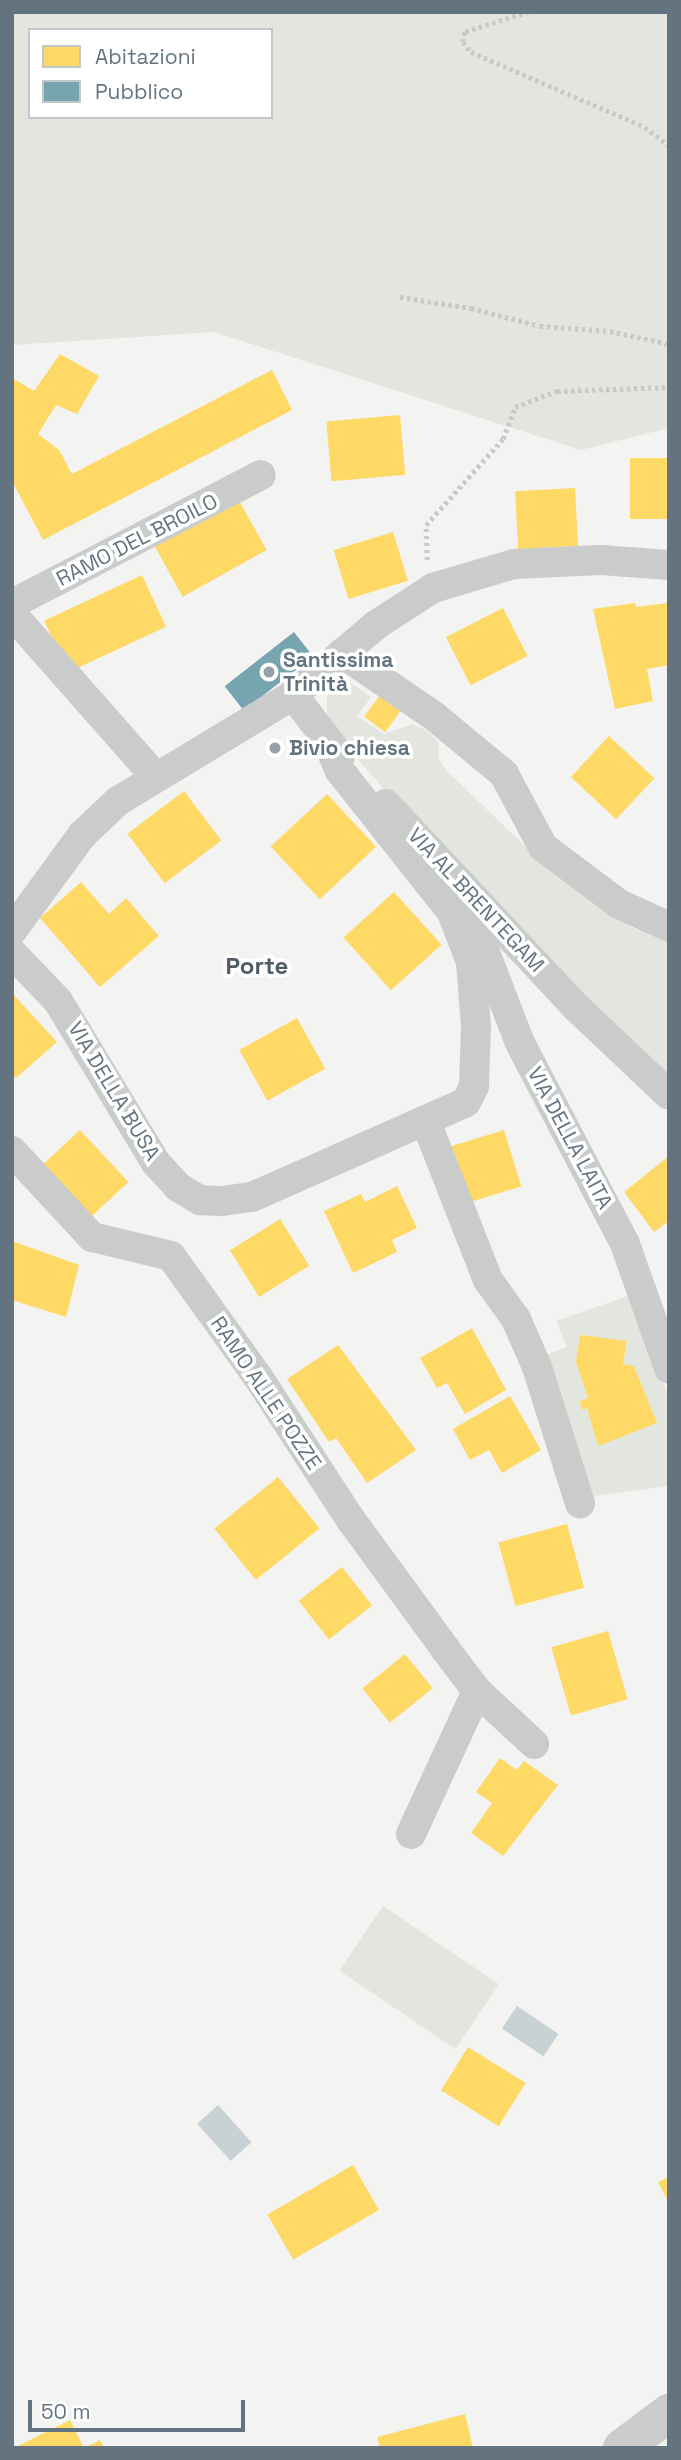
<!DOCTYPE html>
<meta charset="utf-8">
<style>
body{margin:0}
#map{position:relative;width:681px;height:2460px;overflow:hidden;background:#f3f3f1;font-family:"Space Grotesk",sans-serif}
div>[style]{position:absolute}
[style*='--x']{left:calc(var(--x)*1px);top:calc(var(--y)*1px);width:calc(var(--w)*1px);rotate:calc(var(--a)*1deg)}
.green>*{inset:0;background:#e2e6df;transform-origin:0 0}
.water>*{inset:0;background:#c8d1d3;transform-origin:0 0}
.homes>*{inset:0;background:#ffd966;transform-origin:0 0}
.public>*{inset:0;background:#76a5af;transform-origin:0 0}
.path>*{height:4.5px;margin-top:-2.25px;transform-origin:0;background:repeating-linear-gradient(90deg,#c8c9c9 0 3.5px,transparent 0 7px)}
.minor>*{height:30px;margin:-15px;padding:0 15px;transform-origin:15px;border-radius:15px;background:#cacccc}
.tertiary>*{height:38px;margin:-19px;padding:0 19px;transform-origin:19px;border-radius:19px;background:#cacccc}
.dots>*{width:19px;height:19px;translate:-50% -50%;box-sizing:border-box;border:4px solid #fff;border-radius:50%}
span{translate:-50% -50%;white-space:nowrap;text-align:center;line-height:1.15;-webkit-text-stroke:7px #fff;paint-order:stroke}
.street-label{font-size:21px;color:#637480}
.poi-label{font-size:21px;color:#637480;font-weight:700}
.left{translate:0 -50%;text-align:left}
.quarter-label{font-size:24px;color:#515d65;font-weight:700}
.frame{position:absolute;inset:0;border:14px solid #637480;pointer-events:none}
.legend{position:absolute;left:28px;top:28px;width:245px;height:91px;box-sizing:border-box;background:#fff;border:2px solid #c1c7cc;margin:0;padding:9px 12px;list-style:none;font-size:21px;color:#637480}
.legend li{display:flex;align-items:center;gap:14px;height:35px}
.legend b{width:35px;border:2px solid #c1c7cc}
.scale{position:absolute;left:28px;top:2400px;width:217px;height:32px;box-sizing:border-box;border:4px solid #637480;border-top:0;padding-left:9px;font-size:21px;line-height:24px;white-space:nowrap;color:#637480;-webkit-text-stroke:5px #fff;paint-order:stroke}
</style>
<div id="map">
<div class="green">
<div style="clip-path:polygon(evenodd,12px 12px,669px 12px,669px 428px,581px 450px,214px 332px,12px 345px,12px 12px,30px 30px,271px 30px,271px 117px,30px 117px,30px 30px)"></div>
<div style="clip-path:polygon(348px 681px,371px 697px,357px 716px,384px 734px,412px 724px,428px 731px,439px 743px,438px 757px,447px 771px,555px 875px,631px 927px,669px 943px,669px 1079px,430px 842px,336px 734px,327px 713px,327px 697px,331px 687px)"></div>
<div style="clip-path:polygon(evenodd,634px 1294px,669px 1399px,669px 1486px,587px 1497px,543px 1356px,567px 1347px,556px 1321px,634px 1294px,580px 1336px,627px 1341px,623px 1364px,634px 1366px,657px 1423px,598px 1445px,587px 1408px,582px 1410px,579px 1401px,588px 1398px,576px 1362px,580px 1336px)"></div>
<div style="left:383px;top:1906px;width:140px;height:78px;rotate:34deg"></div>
</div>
<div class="water">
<div style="left:517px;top:2006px;width:50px;height:27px;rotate:34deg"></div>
<div style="left:218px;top:2105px;width:50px;height:28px;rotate:48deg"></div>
</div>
<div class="homes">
<div style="clip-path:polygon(60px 354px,99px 376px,77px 414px,56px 405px,38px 434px,59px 450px,72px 474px,272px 370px,292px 410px,43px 540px,12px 481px,12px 378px,34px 391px)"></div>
<div style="left:400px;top:415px;width:60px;height:74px;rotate:85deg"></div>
<div style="left:669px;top:458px;width:61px;height:39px;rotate:90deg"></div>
<div style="left:575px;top:488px;width:58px;height:60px;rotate:87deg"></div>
<div style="left:236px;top:495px;width:63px;height:96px;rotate:61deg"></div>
<div style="left:393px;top:532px;width:51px;height:62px;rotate:73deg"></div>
<div style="left:142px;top:575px;width:57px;height:108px;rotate:65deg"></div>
<div style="clip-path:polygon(635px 603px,636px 607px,668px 603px,669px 665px,647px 669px,653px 701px,615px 709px,593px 609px)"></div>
<div style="left:503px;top:608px;width:54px;height:64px;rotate:63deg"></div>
<div style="left:380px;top:695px;width:26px;height:27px;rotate:36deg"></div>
<div style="left:609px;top:736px;width:62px;height:56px;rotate:43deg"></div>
<div style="left:184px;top:791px;width:62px;height:71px;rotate:53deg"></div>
<div style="left:327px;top:794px;width:72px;height:77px;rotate:47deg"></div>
<div style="clip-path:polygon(81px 882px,109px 914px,126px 898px,159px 936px,100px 987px,40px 918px)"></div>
<div style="left:394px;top:892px;width:71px;height:68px;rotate:48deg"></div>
<div style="clip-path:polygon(12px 993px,57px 1042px,16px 1078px,12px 1074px)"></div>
<div style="left:297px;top:1018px;width:58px;height:66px;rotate:61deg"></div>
<div style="left:80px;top:1130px;width:71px;height:58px;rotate:47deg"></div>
<div style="left:504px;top:1130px;width:59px;height:59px;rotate:73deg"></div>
<div style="clip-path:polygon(669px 1156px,669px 1221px,654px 1232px,624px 1192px)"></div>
<div style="clip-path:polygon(397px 1186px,417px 1228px,392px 1240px,397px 1252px,353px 1273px,324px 1211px,361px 1194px,365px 1202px)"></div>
<div style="left:280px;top:1219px;width:55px;height:59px;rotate:58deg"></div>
<div style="clip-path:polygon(12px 1241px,79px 1265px,66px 1317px,12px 1300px)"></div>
<div style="clip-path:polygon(472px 1328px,506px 1390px,465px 1414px,447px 1383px,437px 1388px,420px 1358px)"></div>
<div style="clip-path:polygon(580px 1335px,627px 1341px,623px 1364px,634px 1366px,657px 1423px,598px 1446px,587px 1408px,582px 1410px,579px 1401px,588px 1398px,576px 1362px)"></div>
<div style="clip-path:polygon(338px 1345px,416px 1450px,367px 1483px,336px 1438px,329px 1442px,287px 1379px)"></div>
<div style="clip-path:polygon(510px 1396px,541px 1450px,502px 1473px,489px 1450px,470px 1460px,453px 1429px)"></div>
<div style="left:278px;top:1477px;width:66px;height:82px;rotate:51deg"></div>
<div style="left:567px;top:1524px;width:66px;height:71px;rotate:75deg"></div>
<div style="left:342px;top:1567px;width:49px;height:55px;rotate:52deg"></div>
<div style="left:608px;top:1631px;width:71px;height:59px;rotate:74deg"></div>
<div style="left:405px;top:1654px;width:44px;height:55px;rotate:51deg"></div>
<div style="clip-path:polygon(500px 1758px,517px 1770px,524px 1761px,558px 1785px,503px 1856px,471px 1833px,492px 1803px,476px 1792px)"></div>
<div style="left:468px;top:2047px;width:68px;height:51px;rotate:32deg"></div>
<div style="left:353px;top:2165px;width:52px;height:99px;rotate:60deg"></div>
<div style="clip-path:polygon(669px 2177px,669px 2203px,658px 2182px)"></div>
<div style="clip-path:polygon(465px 2414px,473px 2448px,380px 2448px,377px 2437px)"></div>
<div style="clip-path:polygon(70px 2420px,84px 2448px,14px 2448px)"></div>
<div style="clip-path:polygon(100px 2440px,104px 2448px,84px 2448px)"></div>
</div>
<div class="public">
<div style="left:294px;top:632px;width:31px;height:88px;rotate:52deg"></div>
</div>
<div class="path">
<div style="--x:529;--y:12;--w:67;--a:162.6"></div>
<div style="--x:465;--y:32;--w:10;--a:101"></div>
<div style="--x:463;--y:42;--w:13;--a:51"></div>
<div style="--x:471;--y:52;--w:189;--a:23.3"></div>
<div style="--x:645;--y:127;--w:31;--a:38"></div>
<div style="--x:400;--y:297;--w:72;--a:8.8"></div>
<div style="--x:471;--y:308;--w:71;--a:14.6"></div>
<div style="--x:540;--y:326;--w:70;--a:4.1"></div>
<div style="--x:610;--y:331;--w:60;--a:12.4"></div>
<div style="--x:427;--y:560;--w:35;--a:-92"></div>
<div style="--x:426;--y:525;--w:115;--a:-48.2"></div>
<div style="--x:503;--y:439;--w:34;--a:-69"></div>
<div style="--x:515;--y:407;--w:45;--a:-20.9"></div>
<div style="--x:557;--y:391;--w:112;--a:-2"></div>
</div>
<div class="minor">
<div style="--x:12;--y:604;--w:280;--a:-27.4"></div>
<div style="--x:12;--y:614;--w:216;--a:48.6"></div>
<div style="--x:342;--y:653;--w:112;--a:34.4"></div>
<div style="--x:434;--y:716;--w:91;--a:39.6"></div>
<div style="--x:504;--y:774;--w:83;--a:61.9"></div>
<div style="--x:543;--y:847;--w:95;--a:36.9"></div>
<div style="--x:619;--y:904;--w:55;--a:24.7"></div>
<div style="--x:293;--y:695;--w:77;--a:52.4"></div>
<div style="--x:328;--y:742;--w:31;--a:68"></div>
<div style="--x:340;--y:771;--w:235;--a:51.6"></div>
<div style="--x:486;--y:955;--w:94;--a:68.9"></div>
<div style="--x:520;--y:1043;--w:227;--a:62.4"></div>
<div style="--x:625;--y:1244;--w:132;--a:70.5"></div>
<div style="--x:386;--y:804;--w:277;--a:46.9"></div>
<div style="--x:575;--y:1006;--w:129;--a:43.4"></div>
<div style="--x:12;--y:931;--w:119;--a:-53.9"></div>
<div style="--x:82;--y:835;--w:50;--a:-43.4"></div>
<div style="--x:118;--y:801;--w:205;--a:-31.2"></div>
<div style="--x:293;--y:695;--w:109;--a:-40.1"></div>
<div style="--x:376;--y:625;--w:68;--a:-33"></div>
<div style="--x:433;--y:588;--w:84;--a:-16.5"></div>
<div style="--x:514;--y:564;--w:87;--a:-2.6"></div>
<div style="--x:601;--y:560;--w:68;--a:4.2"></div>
<div style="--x:12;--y:953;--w:66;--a:46.2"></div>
<div style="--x:58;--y:1001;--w:189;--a:58.8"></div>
<div style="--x:156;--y:1163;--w:33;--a:47"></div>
<div style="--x:178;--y:1187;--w:26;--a:31"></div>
<div style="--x:200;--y:1200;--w:22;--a:3"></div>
<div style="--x:222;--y:1201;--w:30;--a:-8"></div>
<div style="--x:252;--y:1197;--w:234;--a:-23.9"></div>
<div style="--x:466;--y:1102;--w:18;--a:-63"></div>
<div style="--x:474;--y:1086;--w:59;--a:-88.1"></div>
<div style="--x:476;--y:1027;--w:65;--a:-94.4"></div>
<div style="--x:471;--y:962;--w:47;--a:-111.1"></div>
<div style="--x:426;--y:1122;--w:170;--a:68.6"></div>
<div style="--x:488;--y:1280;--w:48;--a:54.3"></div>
<div style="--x:516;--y:1319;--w:52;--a:66.4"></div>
<div style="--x:537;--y:1367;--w:143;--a:72.5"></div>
<div style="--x:12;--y:1151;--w:117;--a:47.1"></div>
<div style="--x:92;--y:1237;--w:81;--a:13.5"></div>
<div style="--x:171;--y:1256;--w:149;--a:54.3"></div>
<div style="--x:258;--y:1377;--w:171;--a:57"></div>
<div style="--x:351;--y:1520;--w:161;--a:53.8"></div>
<div style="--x:446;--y:1650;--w:51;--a:52.9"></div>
<div style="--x:477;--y:1691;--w:78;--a:42.9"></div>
<div style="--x:411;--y:1834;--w:157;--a:-65.2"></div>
</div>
<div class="tertiary">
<div style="--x:622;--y:2448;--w:59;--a:-36.7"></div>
</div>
<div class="dots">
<div style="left:269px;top:672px;background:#95a0a8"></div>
<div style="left:275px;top:748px;background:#95a0a8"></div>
</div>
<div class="street-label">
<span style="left:137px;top:540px;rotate:-27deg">RAMO DEL BROILO</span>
<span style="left:476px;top:900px;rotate:47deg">VIA AL BRENTEGAM</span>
<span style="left:114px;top:1091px;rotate:59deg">VIA DELLA BUSA</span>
<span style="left:570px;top:1138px;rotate:62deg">VIA DELLA LAITA</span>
<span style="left:266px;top:1393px;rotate:56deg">RAMO ALLE POZZE</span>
</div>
<div class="poi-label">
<span class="left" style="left:283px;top:672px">Santissima<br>Trinità</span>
<span class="left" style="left:289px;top:748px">Bivio chiesa</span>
</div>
<div class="quarter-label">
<span style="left:257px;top:966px">Porte</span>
</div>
<div class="frame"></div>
<ul class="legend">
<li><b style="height:19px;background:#ffd966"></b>Abitazioni</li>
<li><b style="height:19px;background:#76a5af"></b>Pubblico</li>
</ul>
<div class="scale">50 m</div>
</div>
